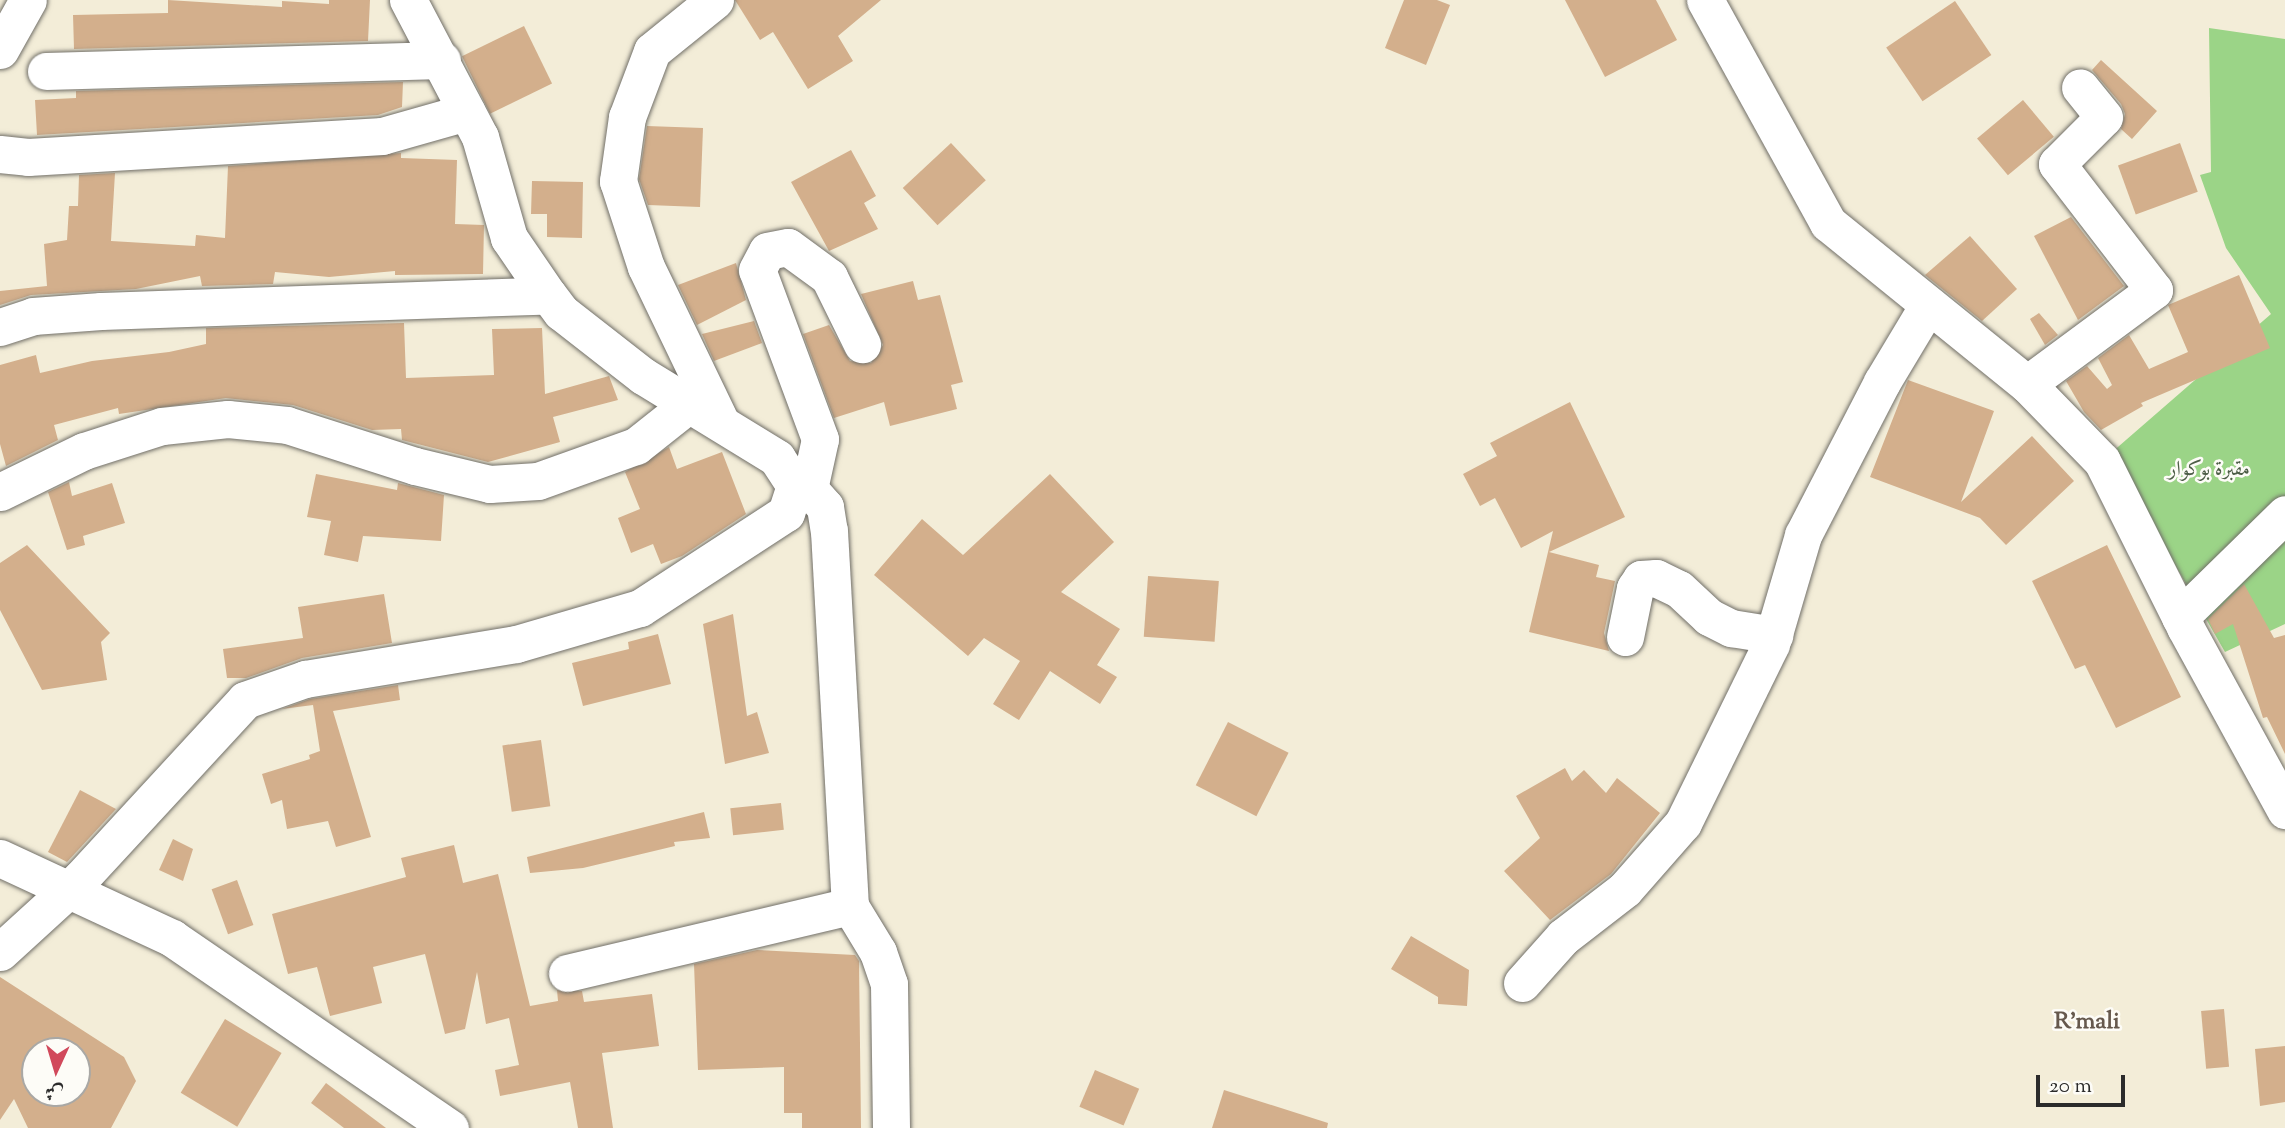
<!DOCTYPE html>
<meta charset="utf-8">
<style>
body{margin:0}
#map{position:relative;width:2285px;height:1128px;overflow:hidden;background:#f3edd8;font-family:"Sorts Mill Goudy",Amiri,serif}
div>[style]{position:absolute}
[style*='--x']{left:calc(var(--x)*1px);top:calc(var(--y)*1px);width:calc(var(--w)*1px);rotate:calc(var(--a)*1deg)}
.green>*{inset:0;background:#9bd487}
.building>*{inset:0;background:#d3af8c;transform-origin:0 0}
.roads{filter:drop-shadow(0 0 2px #716f68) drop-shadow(0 0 2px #716f68)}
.minor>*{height:37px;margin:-18.5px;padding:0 18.5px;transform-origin:18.5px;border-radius:18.5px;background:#fff}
span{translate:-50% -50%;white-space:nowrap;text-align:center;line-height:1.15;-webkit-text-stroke:5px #fdfcf7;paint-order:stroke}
.park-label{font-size:21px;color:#4d5e47}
.quarter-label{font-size:24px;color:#66594d;font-weight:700}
.north{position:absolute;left:21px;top:1037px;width:70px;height:70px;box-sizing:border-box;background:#fdfcf7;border:2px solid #a9a8a5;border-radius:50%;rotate:184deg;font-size:19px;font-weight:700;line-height:28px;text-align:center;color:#2b2b2b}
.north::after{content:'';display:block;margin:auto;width:24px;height:32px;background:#d1495b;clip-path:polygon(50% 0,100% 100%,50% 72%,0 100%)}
.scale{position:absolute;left:2036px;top:1075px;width:89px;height:32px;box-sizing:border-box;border:4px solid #2b2b2b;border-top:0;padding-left:9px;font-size:21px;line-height:24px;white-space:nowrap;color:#2b2b2b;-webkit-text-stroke:5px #fdfcf7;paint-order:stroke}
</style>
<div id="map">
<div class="green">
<div style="clip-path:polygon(2209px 28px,2285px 39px,2285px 624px,2225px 652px,2111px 453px,2271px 314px,2226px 248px,2200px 175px,2211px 172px)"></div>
</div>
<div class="building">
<div style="clip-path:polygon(168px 0,282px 7px,282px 1px,329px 4px,329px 0,370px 0,368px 41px,74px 49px,73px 15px,168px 13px)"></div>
<div style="clip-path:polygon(735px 0,881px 0,838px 36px,853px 61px,808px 89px,773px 32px,760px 40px)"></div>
<div style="clip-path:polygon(1404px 0,1437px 0,1450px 5px,1426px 65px,1385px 48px)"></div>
<div style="clip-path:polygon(1565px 0,1656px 0,1677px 40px,1605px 77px)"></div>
<div style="left:1955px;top:1px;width:65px;height:83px;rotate:56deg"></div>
<div style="left:524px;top:26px;width:64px;height:69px;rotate:64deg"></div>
<div style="clip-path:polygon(2101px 60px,2157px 111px,2132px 139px,2121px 129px,2125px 114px,2121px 104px,2092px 70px)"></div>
<div style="clip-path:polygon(403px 82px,402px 107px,378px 115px,37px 135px,35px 100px,76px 98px,76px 91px)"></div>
<div style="left:2023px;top:100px;width:48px;height:60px;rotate:50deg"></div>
<div style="clip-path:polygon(647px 126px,703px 128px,700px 207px,648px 205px,639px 179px)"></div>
<div style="left:951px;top:143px;width:51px;height:66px;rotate:47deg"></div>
<div style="left:2180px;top:143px;width:52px;height:66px;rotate:70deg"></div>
<div style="clip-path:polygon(851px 150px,876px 196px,864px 203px,878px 229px,829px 251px,791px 182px)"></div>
<div style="clip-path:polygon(401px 153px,401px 158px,457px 160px,455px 224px,484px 225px,483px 274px,395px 275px,395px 271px,329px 277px,275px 272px,273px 284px,202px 286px,200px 276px,136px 289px,31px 295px,0 305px,0 291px,47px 286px,44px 244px,67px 240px,69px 206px,78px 206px,79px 175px,115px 173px,111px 241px,195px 246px,196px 235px,225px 238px,228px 166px)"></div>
<div style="clip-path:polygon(532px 181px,583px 182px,582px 238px,547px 237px,547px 214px,531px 214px)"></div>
<div style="clip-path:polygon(2071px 217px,2124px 286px,2078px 320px,2034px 236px)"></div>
<div style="clip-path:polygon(1970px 236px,2017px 289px,1982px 321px,1925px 275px)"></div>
<div style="clip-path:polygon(736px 263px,746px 300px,697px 325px,678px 285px)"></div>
<div style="clip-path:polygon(2239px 275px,2270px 348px,2141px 403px,2143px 406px,2101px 430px,2084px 412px,2066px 381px,2087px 366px,2107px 389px,2112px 385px,2098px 358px,2129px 335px,2149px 369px,2188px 352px,2168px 305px)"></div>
<div style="clip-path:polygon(913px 281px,918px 300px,940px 295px,963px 382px,951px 385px,957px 409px,890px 426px,884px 402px,834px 418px,803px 334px,829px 325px,850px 361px,871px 363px,883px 345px,861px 294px)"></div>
<div style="clip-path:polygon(2039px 313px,2058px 335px,2045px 345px,2030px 319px)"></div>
<div style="clip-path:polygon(754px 321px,762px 343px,714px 361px,702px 334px)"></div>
<div style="clip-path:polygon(404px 323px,406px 378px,494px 375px,492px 329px,542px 328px,545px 394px,609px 376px,618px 400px,553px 417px,560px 442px,488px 462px,402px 440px,401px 429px,372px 430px,293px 405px,226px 398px,119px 414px,118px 408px,54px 425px,58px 440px,6px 466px,0 444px,0 365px,36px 355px,40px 373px,92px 361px,169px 352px,206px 344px,206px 328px)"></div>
<div style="clip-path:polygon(1908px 380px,1994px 411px,1961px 502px,2032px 436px,2074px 481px,2006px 545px,1980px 518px,1870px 477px)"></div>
<div style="clip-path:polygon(1570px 402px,1625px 517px,1549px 552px,1599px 565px,1596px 577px,1615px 581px,1604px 633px,1609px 651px,1529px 632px,1553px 531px,1521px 548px,1495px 498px,1480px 506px,1463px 474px,1497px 456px,1490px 443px)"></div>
<div style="clip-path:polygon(669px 447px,677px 469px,722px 452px,746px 514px,682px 556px,661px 564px,653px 544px,631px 553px,618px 518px,640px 509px,625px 472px)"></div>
<div style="clip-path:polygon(316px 474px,397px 490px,398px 483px,444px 495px,441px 541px,363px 536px,358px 562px,324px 555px,331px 521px,307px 517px)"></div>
<div style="clip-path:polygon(1050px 474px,1114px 542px,1061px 592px,1120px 629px,1097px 665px,1117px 677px,1100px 704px,1050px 671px,1019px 720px,993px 704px,1020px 661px,984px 638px,968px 656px,874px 575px,922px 519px,963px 555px)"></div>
<div style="clip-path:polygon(69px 482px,72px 496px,112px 483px,125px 523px,83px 536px,85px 545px,67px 550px,48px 492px)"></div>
<div style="clip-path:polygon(27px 545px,110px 633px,101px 642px,107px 680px,42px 690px,0 610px,0 563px)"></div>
<div style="clip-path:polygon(2107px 545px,2181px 697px,2116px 728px,2085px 665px,2075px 669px,2032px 581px)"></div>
<div style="left:1148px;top:576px;width:71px;height:61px;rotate:4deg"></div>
<div style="clip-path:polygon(2244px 584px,2274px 638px,2285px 635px,2285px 754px,2267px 717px,2263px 718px,2233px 624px,2215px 634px,2208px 619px)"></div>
<div style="clip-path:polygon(384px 594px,392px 643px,302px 658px,246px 678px,227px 678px,223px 649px,303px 638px,298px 607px)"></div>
<div style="clip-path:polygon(733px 614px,747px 716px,757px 712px,769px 753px,725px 764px,703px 624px)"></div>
<div style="clip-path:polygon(658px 634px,671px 684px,583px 706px,572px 663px,629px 649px,628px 642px)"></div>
<div style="clip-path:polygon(398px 685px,400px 700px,333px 711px,371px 837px,336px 847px,328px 821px,287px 829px,282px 800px,271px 804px,262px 774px,310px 759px,309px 755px,320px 751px,313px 705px,282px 709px,310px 699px)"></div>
<div style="left:1228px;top:722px;width:68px;height:71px;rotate:27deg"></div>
<div style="left:541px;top:740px;width:67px;height:39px;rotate:82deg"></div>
<div style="clip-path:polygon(1565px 768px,1572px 781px,1584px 770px,1606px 793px,1617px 778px,1660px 813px,1611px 874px,1550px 920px,1504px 871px,1540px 838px,1516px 796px)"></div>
<div style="clip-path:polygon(80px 790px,116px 809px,67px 862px,48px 852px)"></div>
<div style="left:781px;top:803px;width:27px;height:51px;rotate:84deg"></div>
<div style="clip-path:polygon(704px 812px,710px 838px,674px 842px,675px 846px,583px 868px,530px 873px,527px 857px)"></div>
<div style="clip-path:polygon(173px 839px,193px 849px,183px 881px,159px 870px)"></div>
<div style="clip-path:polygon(454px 845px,463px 883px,498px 874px,530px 1006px,558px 1001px,557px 990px,582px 991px,584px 1002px,652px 994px,659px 1046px,602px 1053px,613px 1128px,578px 1128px,570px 1082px,500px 1096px,495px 1070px,519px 1065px,509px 1018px,486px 1024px,477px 972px,465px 1029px,445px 1034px,425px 954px,373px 967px,382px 1003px,330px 1016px,317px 967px,288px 974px,272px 914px,406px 877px,401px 858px)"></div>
<div style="left:237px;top:880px;width:48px;height:27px;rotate:70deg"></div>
<div style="clip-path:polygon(1411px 936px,1469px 970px,1467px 1006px,1438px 1004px,1438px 997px,1391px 969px)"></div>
<div style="clip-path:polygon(757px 950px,855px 955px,859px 961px,861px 1128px,802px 1128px,802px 1113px,784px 1113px,784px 1067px,698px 1070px,694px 964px)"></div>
<div style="clip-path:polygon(evenodd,0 977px,124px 1057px,136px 1081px,111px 1128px,28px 1128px,14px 1099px,0 1120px,0 977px,35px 1051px,77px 1051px,77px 1093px,35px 1093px,35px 1051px)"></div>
<div style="left:2224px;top:1009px;width:58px;height:23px;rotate:85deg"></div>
<div style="left:225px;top:1019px;width:66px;height:86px;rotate:31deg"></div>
<div style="clip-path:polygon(2285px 1046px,2285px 1102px,2260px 1106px,2255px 1049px)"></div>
<div style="left:1095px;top:1070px;width:48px;height:40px;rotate:23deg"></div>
<div style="clip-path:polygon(326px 1083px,386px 1128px,344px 1128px,311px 1103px)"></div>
<div style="clip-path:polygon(1224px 1090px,1328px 1123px,1327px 1128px,1212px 1128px)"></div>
</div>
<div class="roads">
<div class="minor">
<div style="--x:715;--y:0;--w:81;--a:141"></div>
<div style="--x:652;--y:51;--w:71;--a:110.7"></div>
<div style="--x:627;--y:117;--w:65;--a:98"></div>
<div style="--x:618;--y:181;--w:90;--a:72"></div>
<div style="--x:646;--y:267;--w:173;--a:64.3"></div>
<div style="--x:1705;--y:0;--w:255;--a:61.1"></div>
<div style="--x:1828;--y:223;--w:256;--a:39"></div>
<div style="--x:2027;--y:384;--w:107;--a:45.8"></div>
<div style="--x:2102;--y:461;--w:186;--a:63.4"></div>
<div style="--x:2185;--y:627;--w:209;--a:61.3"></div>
<div style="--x:0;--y:50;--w:57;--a:-60.8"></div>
<div style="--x:46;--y:71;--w:396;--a:-1.6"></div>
<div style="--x:0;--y:154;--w:28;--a:6"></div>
<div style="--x:28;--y:157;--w:355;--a:-3.4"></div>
<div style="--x:382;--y:136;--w:88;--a:-15.8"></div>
<div style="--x:0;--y:327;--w:35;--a:-18"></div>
<div style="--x:33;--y:316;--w:68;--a:-4.2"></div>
<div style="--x:101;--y:311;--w:447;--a:-2"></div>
<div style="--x:2027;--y:384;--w:158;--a:-36.5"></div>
<div style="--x:2154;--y:290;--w:159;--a:-127.6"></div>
<div style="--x:2057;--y:164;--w:66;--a:-45"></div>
<div style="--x:2104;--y:117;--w:38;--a:-129"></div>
<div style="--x:795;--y:486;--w:14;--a:12"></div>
<div style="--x:809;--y:489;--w:24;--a:48"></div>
<div style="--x:825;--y:507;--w:24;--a:81"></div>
<div style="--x:829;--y:531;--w:376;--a:86.8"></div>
<div style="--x:850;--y:906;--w:54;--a:58.7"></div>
<div style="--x:878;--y:952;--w:34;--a:71"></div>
<div style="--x:889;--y:984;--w:144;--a:89.2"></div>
<div style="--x:809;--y:489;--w:51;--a:-77.6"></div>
<div style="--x:820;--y:439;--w:180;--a:-110.4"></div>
<div style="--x:757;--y:270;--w:21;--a:-62"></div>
<div style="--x:767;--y:251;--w:21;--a:-11"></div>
<div style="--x:788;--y:247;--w:51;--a:36.2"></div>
<div style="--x:829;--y:277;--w:75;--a:63.8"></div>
<div style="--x:0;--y:492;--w:93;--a:-26"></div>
<div style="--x:84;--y:451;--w:82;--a:-17.8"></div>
<div style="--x:162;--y:426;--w:66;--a:-6.1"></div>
<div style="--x:228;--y:419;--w:59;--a:5.8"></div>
<div style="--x:287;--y:425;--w:134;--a:17.8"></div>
<div style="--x:415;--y:466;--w:77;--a:13.5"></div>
<div style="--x:490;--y:484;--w:48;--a:-3.6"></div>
<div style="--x:538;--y:481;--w:104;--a:-19.7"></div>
<div style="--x:636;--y:446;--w:68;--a:-38.4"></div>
<div style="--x:2180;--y:617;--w:147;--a:-44.4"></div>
<div style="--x:1625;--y:637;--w:50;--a:-78.5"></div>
<div style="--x:1635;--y:588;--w:11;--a:-56"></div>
<div style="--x:1641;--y:579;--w:15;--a:-4"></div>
<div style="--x:1656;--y:578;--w:25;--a:26"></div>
<div style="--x:1679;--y:589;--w:41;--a:43"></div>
<div style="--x:1709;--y:617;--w:25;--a:27"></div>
<div style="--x:1731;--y:628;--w:44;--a:9.2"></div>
<div style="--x:0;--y:858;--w:190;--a:24.9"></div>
<div style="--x:172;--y:938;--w:337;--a:34.4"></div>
<div style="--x:0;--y:952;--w:110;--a:-42.4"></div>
<div style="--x:81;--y:878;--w:242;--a:-47.3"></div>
<div style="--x:245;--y:700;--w:64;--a:-19.3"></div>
<div style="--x:305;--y:679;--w:214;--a:-9.4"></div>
<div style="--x:516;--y:644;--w:129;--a:-16.2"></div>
<div style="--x:640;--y:608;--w:174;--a:-33.1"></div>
<div style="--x:786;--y:513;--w:28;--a:-72"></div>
<div style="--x:795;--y:486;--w:33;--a:-123"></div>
<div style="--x:777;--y:458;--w:157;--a:-148.5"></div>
<div style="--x:643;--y:376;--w:104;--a:-142"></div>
<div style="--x:561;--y:312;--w:21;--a:-127"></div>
<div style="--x:548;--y:295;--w:69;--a:-124.4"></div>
<div style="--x:509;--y:238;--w:105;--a:-106"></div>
<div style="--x:480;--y:137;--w:155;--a:-117.7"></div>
<div style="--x:567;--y:973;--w:291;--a:-13.3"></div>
<div style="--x:1522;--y:983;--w:62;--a:-48.3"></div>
<div style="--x:1563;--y:937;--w:78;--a:-37.7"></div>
<div style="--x:1625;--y:889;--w:88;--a:-48.7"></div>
<div style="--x:1683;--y:823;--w:199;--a:-63.8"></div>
<div style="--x:1771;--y:644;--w:114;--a:-73.6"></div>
<div style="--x:1803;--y:535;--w:172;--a:-62.7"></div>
<div style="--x:1882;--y:382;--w:90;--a:-59.1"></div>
</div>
</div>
<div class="park-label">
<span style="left:2209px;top:470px">مقبرة بوكوار</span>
</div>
<div class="quarter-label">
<span style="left:2087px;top:1023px">R'mali</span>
</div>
<div class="north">ش</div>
<div class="scale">20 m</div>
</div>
